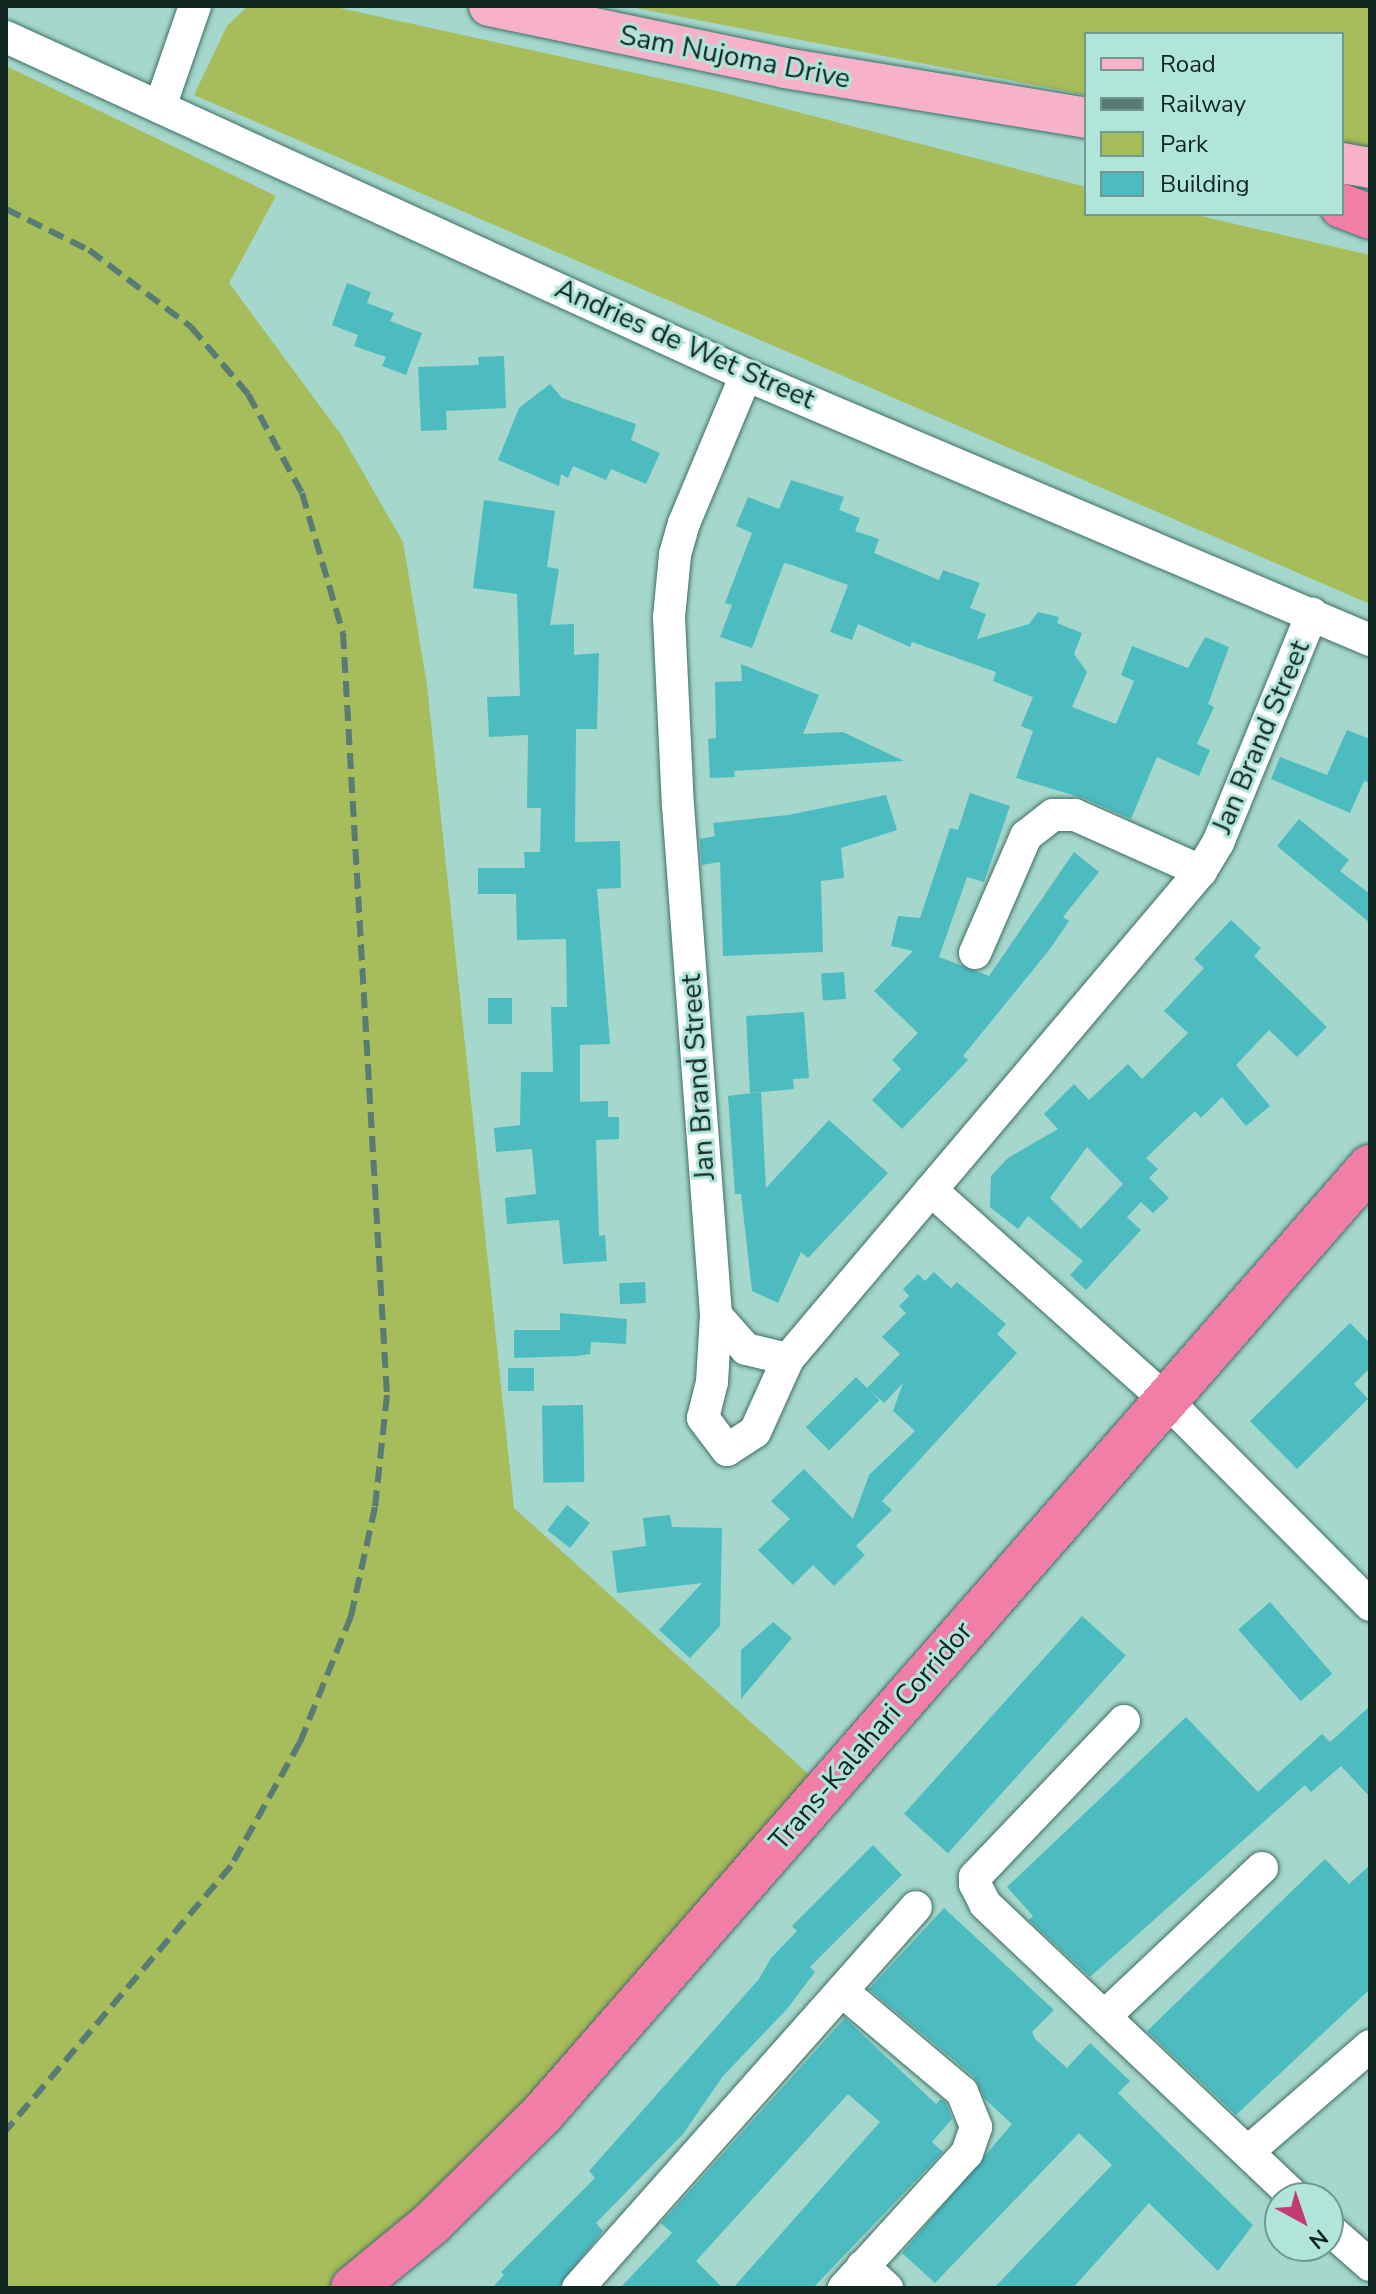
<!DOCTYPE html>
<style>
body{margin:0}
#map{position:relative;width:1376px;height:2294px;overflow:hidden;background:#a5d7cc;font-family:"Nunito Sans",sans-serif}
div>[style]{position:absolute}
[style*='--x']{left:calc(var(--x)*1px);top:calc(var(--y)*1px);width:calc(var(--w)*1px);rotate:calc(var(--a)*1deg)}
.green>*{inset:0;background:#a7bc5a}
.building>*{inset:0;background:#4dbcc1;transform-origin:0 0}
.roads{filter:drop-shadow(0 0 2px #3f6e65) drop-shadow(0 0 2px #3f6e65)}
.minor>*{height:32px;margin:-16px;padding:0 16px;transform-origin:16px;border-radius:16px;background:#fff}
.major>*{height:40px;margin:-20px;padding:0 20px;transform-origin:20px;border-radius:20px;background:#f7b2ca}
.highway>*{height:44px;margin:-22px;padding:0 22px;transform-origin:22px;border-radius:22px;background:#f17ea6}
.rail>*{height:6px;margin-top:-3px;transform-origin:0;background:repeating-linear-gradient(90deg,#587b73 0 16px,transparent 0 24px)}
span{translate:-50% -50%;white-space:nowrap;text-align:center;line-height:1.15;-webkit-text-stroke:6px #b2e5d9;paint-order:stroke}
.street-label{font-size:28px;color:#122621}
.frame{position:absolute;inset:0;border:8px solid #122621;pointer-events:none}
.legend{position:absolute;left:1084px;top:32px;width:260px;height:184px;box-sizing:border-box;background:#b2e5d9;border:2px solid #72998f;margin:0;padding:10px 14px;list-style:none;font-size:24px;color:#122621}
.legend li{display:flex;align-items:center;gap:16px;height:40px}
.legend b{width:40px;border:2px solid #72998f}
.north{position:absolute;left:1264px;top:2182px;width:80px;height:80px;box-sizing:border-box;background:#b2e5d9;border:2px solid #72998f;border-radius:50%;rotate:140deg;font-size:22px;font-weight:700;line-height:32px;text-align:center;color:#122621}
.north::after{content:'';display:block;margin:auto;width:28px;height:36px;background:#c43b74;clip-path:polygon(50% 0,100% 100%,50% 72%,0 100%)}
</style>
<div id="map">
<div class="green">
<div style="clip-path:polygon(248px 6px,331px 6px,717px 91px,1086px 187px,1086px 214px,1192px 214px,1370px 255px,1370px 604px,194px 95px,227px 26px)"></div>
<div style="clip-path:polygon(625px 6px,1370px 6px,1370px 149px,1342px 144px,1342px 34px,1086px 34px,1086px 95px)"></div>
<div style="clip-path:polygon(6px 66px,276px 196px,229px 283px,342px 436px,403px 542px,427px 685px,514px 1508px,825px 1789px,353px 2288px,6px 2288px)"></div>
</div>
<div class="building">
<div style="clip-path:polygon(347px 283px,371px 292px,367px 303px,394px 313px,390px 321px,422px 333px,406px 375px,382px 366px,386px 357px,354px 346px,358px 335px,332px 325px)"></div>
<div style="clip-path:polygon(504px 356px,506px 408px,446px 411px,447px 430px,421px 431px,418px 367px,479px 365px,478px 357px)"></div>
<div style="clip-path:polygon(550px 384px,562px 398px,636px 424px,631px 440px,660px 453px,646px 484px,611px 469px,606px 480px,573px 466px,568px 478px,561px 474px,559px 486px,498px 460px,519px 408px)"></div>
<div style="clip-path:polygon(791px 480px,844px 497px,839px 510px,860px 518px,855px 531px,879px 539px,874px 553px,939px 580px,943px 570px,980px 583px,970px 608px,986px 614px,977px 639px,1029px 624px,1038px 612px,1059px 617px,1057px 623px,1082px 633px,1074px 654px,1087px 672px,1072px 707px,1116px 724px,1134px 681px,1121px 675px,1132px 646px,1188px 668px,1205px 637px,1229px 647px,1208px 704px,1214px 707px,1197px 744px,1210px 750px,1199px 776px,1157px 757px,1131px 819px,1083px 798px,1016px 778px,1033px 731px,1021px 726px,1033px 697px,993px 681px,996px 672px,912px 642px,910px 647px,858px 624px,852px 640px,830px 632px,848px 585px,792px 565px,784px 563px,752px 648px,720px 637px,732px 605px,725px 603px,752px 533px,736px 526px,748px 497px,779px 509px)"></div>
<div style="clip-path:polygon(484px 500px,555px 511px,547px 567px,559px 569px,550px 625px,574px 624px,574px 655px,599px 653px,597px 729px,576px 729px,575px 842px,620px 841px,621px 888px,597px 889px,610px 1044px,580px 1045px,580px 1102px,608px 1101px,608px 1117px,619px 1117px,619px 1139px,596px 1140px,599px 1236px,605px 1235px,607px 1261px,563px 1264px,559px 1220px,507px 1224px,505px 1198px,536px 1194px,532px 1149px,496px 1152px,494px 1128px,520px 1125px,521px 1072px,553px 1072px,551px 1007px,567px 1007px,566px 939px,517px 940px,516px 894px,478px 894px,478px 868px,525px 868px,524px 852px,540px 852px,541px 808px,527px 808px,528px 735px,489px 737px,487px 697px,520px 696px,517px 594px,473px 588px)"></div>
<div style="clip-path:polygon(741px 664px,819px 695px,803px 734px,843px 732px,904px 761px,734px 771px,735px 777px,710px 778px,708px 739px,716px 738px,715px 682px,742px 681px)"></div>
<div style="clip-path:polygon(1347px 730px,1370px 739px,1370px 783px,1364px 781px,1350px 813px,1271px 779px,1280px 757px,1327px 775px)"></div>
<div style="clip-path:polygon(970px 793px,1010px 806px,984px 882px,967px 877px,939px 957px,989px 976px,1074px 852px,1099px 872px,1063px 917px,1069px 921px,1050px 949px,963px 1056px,968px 1060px,902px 1129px,872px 1100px,901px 1069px,892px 1060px,918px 1033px,874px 991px,913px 951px,891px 946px,898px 916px,920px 918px,950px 828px,958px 830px)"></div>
<div style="clip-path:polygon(886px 795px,897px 830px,841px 848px,844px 878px,821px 881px,823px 952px,723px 956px,720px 862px,702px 865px,701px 859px,700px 839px,715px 836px,713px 823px,788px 815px)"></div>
<div style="clip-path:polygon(1299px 819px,1349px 860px,1340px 871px,1370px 894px,1370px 923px,1277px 846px)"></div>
<div style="clip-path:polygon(evenodd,1231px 920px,1261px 948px,1254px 956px,1327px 1027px,1297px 1057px,1269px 1030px,1236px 1065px,1270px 1106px,1246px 1126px,1222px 1097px,1201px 1118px,1195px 1111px,1146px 1158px,1158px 1169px,1149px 1178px,1169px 1198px,1153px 1213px,1141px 1202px,1127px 1217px,1141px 1230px,1086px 1290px,1070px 1275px,1083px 1261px,1028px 1216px,1018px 1229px,990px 1207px,991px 1176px,1008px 1158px,1058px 1129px,1044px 1114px,1074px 1084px,1089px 1100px,1128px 1064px,1142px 1079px,1188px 1033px,1164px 1011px,1204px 968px,1194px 959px,1231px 920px,1087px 1147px,1123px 1184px,1081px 1229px,1050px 1198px,1087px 1147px)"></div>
<div style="left:844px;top:972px;width:27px;height:23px;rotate:86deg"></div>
<div style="left:512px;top:998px;width:26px;height:24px;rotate:90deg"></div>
<div style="clip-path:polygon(804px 1012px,809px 1078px,793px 1079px,794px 1089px,750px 1093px,746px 1016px)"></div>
<div style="clip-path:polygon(761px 1092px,766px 1188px,829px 1120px,888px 1173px,808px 1258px,801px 1252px,778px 1303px,752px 1291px,741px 1194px,735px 1194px,728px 1096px)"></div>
<div style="clip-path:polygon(934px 1272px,951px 1288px,957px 1282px,1006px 1324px,997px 1334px,1017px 1353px,882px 1501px,892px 1510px,856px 1546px,865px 1555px,834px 1586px,813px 1565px,793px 1585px,758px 1550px,790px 1519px,771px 1501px,804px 1469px,853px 1519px,869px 1475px,915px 1431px,893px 1411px,903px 1383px,884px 1403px,867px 1388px,900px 1354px,882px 1337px,906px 1313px,899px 1306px,909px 1296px,903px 1289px,918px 1274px,925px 1281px)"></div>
<div style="left:645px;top:1282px;width:21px;height:26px;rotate:87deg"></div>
<div style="clip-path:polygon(560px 1313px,627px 1319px,626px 1344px,591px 1342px,590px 1354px,577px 1356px,514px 1358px,514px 1330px,560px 1330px)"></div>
<div style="clip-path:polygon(1350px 1323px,1370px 1343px,1370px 1368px,1354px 1384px,1368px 1399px,1297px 1469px,1250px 1421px)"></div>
<div style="left:534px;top:1368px;width:23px;height:26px;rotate:90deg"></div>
<div style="left:856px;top:1377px;width:33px;height:71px;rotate:45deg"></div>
<div style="left:583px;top:1405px;width:77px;height:41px;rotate:89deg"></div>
<div style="left:567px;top:1505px;width:29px;height:32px;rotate:38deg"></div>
<div style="clip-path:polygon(670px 1515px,672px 1527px,722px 1528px,720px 1626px,690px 1658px,659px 1630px,702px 1583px,617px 1593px,612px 1551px,646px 1546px,643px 1518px)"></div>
<div style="left:1270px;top:1602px;width:95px;height:42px;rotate:49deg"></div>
<div style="left:1082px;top:1616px;width:59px;height:266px;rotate:42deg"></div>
<div style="clip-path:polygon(773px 1622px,792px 1638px,741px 1699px,741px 1650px)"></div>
<div style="clip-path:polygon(1370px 1706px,1370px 1797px,1341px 1766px,1311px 1792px,1305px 1785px,1090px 1977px,1029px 1920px,1033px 1916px,1007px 1887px,1186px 1717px,1258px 1792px,1322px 1734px,1330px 1742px)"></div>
<div style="clip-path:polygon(873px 1845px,902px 1875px,810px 1967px,815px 1972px,787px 2009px,723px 2076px,683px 2134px,596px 2223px,603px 2231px,559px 2286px,492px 2288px,504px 2275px,501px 2272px,595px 2178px,589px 2171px,759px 1979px,771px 1958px,797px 1931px,792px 1926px)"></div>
<div style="clip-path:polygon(1325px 1859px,1349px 1884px,1370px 1865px,1370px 1989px,1236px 2115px,1147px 2031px)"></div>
<div style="clip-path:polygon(944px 1908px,1054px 2010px,1032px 2032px,1035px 2039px,1067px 2068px,1090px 2043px,1130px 2081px,1118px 2093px,1253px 2225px,1218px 2271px,1149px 2203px,1073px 2288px,994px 2288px,1112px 2165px,1079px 2133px,935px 2283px,902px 2253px,1012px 2124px,985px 2099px,974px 2077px,869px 1989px)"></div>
<div style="clip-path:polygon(845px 2018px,936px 2104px,941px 2099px,946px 2103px,952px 2119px,932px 2142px,943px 2152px,813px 2288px,733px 2288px,880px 2122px,848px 2094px,696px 2261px,723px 2288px,620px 2288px,672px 2233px,661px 2223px)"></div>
</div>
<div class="roads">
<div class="minor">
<div style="--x:6;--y:37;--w:814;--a:24.55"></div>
<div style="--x:746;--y:375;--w:678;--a:23.01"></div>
<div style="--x:160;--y:107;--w:107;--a:-70.9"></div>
<div style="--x:746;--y:375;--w:160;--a:112.7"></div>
<div style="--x:684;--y:523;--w:33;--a:106"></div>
<div style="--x:675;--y:555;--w:62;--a:95.5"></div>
<div style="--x:669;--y:617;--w:188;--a:87.3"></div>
<div style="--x:678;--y:805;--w:511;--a:85.74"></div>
<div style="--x:716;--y:1315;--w:67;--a:93.4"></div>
<div style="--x:712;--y:1382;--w:37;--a:104"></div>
<div style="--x:703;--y:1418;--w:40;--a:53"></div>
<div style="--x:727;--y:1450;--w:33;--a:-33"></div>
<div style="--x:755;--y:1432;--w:80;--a:-65.7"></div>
<div style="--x:788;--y:1359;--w:639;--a:-49.76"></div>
<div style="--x:1201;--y:871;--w:33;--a:-59"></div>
<div style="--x:1218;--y:843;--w:248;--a:-67.7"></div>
<div style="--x:975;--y:953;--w:128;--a:-66.4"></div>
<div style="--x:1026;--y:836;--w:34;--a:-38"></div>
<div style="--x:1053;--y:815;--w:22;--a:0"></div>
<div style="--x:1075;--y:815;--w:138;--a:24"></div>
<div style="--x:931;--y:1190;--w:314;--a:41.8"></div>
<div style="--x:1165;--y:1399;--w:291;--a:45.1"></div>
<div style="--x:716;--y:1315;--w:45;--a:48.6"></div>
<div style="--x:746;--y:1349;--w:43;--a:13.4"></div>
<div style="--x:1124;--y:1721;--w:216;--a:133.7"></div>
<div style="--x:975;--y:1877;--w:7;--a:90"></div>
<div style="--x:975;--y:1884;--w:22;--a:63"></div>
<div style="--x:985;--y:1904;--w:428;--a:43.4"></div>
<div style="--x:842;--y:1991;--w:157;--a:40.1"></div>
<div style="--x:962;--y:2092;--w:38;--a:68"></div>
<div style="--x:976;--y:2127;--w:28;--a:109"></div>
<div style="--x:967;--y:2153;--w:183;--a:132.3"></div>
<div style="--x:1107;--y:2014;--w:213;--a:-43.3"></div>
<div style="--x:1250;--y:2150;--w:159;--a:-40.9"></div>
<div style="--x:1328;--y:2228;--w:56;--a:41.4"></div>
<div style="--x:863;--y:2266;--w:33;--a:43"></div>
<div style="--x:578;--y:2288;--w:509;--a:-48.42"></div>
</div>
<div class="major">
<div style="--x:489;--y:6;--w:302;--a:11.8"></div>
<div style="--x:785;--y:68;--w:305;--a:9.4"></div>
<div style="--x:1342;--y:163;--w:28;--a:10"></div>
</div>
<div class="highway">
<div style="--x:1342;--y:206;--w:30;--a:21"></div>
<div style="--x:353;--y:2288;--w:102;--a:-39.4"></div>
<div style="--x:432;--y:2223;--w:156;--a:-44.7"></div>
<div style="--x:543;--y:2113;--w:1257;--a:-48.84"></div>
</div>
</div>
<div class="rail">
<div style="--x:6;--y:209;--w:93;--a:26.3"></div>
<div style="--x:89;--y:250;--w:128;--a:37"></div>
<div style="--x:191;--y:327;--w:88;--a:49.6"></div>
<div style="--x:248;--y:394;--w:113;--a:61.4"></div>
<div style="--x:302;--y:493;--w:146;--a:73.7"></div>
<div style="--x:343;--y:633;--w:763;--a:86.7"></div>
<div style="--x:387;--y:1395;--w:113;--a:96.1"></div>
<div style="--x:375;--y:1507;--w:112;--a:102.4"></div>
<div style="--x:351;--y:1616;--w:136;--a:112"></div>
<div style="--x:300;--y:1742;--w:142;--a:119.1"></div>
<div style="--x:231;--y:1866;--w:347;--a:130.4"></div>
</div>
<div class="street-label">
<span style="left:735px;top:57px;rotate:11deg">Sam Nujoma Drive</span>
<span style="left:685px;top:344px;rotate:24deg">Andries de Wet Street</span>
<span style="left:1261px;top:737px;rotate:-67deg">Jan Brand Street</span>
<span style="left:698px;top:1077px;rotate:-94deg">Jan Brand Street</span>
<span style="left:871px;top:1736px;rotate:-49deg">Trans-Kalahari Corridor</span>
</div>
<div class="frame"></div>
<ul class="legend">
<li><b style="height:10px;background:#f7b2ca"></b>Road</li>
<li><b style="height:10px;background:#587b73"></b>Railway</li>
<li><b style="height:22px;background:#a7bc5a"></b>Park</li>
<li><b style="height:22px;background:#4dbcc1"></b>Building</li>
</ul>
<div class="north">N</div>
</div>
